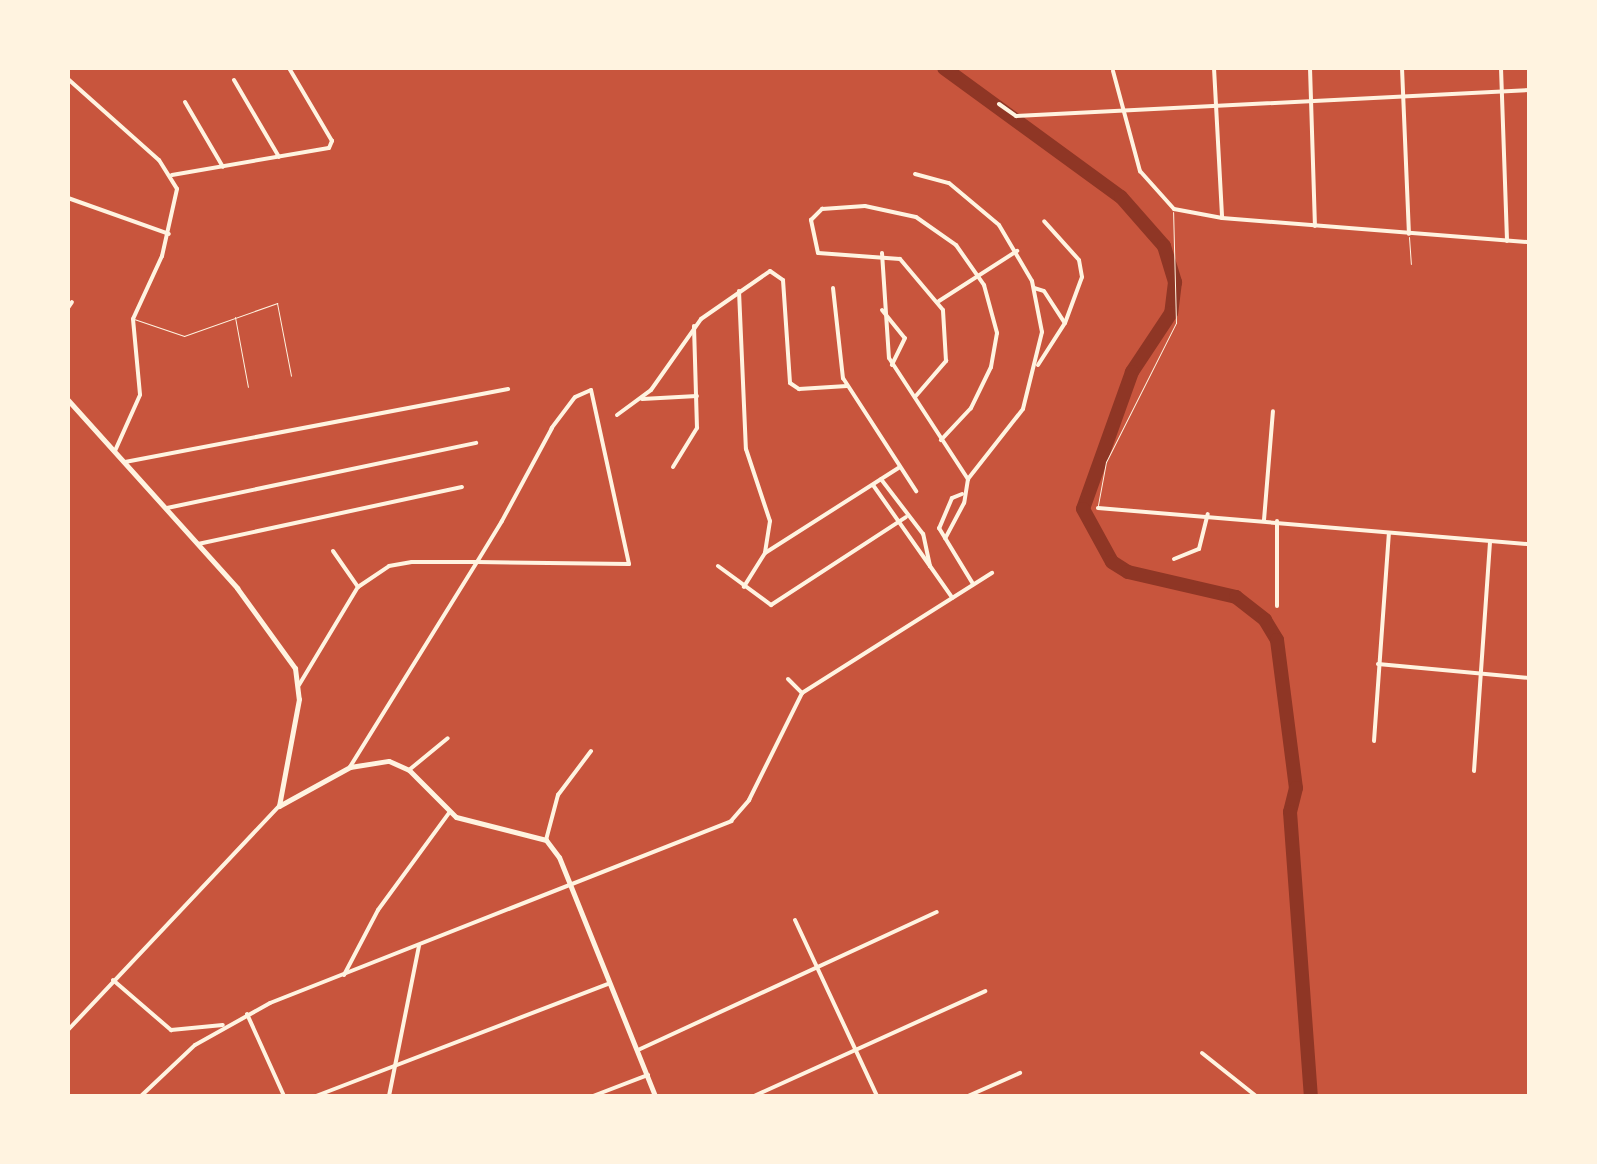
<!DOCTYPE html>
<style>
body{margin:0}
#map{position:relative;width:1597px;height:1164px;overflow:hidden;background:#c8553d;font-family:"Libre Baskerville",serif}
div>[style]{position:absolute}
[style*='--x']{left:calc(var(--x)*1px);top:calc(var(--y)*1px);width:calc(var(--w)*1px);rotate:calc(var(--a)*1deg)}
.river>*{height:14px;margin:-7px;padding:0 7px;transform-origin:7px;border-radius:7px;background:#8f3625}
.service>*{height:1px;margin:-0.5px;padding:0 0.5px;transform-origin:0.5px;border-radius:0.5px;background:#fff3e0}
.minor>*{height:4px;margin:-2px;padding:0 2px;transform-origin:2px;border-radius:2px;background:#fff3e0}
.tertiary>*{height:5px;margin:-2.5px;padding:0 2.5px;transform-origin:2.5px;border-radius:2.5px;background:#fff3e0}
span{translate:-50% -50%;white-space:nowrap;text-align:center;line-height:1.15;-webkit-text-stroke:8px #fff3e0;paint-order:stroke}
.frame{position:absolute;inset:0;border:70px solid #fff3e0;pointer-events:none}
</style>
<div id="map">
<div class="river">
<div style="--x:944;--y:68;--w:219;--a:36.1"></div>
<div style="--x:1121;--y:197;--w:65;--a:48.7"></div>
<div style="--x:1164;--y:246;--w:38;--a:73"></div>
<div style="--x:1175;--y:282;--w:31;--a:97"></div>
<div style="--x:1171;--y:313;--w:71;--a:123.5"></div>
<div style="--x:1132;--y:372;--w:145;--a:109.7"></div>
<div style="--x:1083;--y:509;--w:60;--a:61.3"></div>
<div style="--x:1112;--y:562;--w:19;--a:32"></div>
<div style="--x:1128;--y:572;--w:111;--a:13"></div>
<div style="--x:1236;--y:597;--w:37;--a:38"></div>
<div style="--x:1265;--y:620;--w:23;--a:59"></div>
<div style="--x:1277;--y:640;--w:149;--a:82.7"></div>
<div style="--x:1296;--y:788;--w:25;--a:104"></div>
<div style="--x:1290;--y:812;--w:285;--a:85.8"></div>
</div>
<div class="service">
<div style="--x:1409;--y:237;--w:27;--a:86"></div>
<div style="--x:235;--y:317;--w:71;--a:79.5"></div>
<div style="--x:134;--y:319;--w:53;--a:18.8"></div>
<div style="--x:184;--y:336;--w:99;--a:-19.5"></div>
<div style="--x:277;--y:303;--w:74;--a:79.1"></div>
<div style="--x:1098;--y:505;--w:44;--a:-79.5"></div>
<div style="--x:1106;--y:462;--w:156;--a:-63.3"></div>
<div style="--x:1176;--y:323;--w:111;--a:-91.5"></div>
</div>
<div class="minor">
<div style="--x:1214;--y:68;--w:150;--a:86.9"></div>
<div style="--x:1310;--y:68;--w:158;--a:88.2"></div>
<div style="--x:1402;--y:68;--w:166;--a:87.6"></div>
<div style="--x:1501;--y:68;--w:173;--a:88"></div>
<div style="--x:1113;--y:71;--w:104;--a:74.9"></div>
<div style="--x:1140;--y:171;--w:51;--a:48.2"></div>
<div style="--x:1174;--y:209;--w:49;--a:10.6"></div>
<div style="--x:1222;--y:218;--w:309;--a:4.5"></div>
<div style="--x:68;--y:79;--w:122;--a:41.7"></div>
<div style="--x:159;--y:160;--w:34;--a:58"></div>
<div style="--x:177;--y:189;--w:69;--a:102.6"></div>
<div style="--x:162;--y:256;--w:69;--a:114.7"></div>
<div style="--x:133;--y:319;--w:76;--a:84.7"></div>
<div style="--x:140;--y:395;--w:61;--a:114.1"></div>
<div style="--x:234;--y:80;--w:89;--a:59.7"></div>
<div style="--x:185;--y:102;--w:75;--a:59.7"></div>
<div style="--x:999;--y:104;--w:21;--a:35"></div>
<div style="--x:1016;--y:116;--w:515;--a:-2.9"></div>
<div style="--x:915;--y:174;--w:35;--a:15"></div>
<div style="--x:949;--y:183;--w:65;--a:40"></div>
<div style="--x:999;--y:225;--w:65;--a:59.5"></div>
<div style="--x:1032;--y:281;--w:52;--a:78.9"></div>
<div style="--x:1042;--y:332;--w:79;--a:103.9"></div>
<div style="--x:1023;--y:409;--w:89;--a:128.2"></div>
<div style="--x:968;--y:479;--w:24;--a:99"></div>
<div style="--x:964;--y:503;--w:40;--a:118"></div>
<div style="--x:172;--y:175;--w:159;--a:-9.8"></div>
<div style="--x:329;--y:148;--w:8;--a:-67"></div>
<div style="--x:332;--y:141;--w:85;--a:-120.5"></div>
<div style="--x:68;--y:198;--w:107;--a:19.6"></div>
<div style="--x:882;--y:253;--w:105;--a:86.2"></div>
<div style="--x:889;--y:358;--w:145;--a:56.9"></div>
<div style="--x:833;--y:288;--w:91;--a:83.7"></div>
<div style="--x:843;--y:378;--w:135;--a:57.1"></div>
<div style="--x:1034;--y:288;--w:10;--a:17"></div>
<div style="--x:1044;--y:291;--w:38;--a:57"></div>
<div style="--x:739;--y:291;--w:158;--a:87.5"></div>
<div style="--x:746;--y:449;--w:76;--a:71.6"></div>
<div style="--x:770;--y:521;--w:32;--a:99"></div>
<div style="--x:765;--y:553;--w:40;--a:122"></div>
<div style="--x:939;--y:301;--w:93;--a:-32.7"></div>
<div style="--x:68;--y:308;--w:7;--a:-56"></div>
<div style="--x:882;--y:310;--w:36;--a:51"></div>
<div style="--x:905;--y:338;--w:30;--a:116"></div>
<div style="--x:1038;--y:365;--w:50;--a:-57.3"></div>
<div style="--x:1065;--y:323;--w:49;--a:-69.7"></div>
<div style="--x:1082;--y:277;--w:17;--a:-100"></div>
<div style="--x:1079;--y:260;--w:52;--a:-131.9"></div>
<div style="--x:915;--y:397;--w:48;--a:-49.3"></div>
<div style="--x:946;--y:361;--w:51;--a:-93.4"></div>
<div style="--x:943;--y:310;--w:67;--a:-130.1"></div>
<div style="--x:900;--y:259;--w:82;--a:-175.8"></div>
<div style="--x:818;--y:253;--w:34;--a:-102"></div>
<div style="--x:811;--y:220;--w:16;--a:-45"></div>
<div style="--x:822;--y:209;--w:43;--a:-4"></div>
<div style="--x:865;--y:206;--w:52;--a:12.2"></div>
<div style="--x:916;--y:217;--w:49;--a:35"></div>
<div style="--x:956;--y:245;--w:49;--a:55"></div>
<div style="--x:984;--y:285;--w:50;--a:74.8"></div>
<div style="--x:997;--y:333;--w:35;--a:100"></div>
<div style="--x:991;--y:367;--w:46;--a:116"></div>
<div style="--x:971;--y:408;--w:44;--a:133.2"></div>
<div style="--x:642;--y:399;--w:55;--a:-3.1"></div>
<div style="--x:617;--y:415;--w:42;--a:-36.3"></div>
<div style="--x:651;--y:390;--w:87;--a:-54.8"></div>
<div style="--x:701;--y:319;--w:84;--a:-34.8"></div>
<div style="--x:770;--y:271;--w:16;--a:35"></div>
<div style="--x:783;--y:280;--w:103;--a:86.1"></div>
<div style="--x:790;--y:383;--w:11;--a:34"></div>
<div style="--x:799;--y:389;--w:48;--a:-3.6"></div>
<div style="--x:125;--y:462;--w:390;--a:-10.8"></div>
<div style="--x:673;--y:467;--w:46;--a:-58.4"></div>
<div style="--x:697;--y:428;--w:102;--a:-91.7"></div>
<div style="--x:873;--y:485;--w:99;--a:54.9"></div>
<div style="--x:930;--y:566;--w:33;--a:-102"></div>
<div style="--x:923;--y:534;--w:69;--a:-127.4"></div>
<div style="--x:962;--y:494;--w:11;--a:158"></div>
<div style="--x:952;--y:498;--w:33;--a:113"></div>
<div style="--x:939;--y:528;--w:66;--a:58.7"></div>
<div style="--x:167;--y:508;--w:316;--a:-11.9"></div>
<div style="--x:1098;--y:508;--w:433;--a:4.8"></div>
<div style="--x:1264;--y:520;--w:109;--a:-85.3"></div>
<div style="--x:198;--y:544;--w:270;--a:-12.2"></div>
<div style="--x:333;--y:551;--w:44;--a:55.2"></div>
<div style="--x:765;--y:553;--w:160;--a:-32.5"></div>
<div style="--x:1174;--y:559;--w:27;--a:-22"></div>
<div style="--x:1199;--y:549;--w:36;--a:-76"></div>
<div style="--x:718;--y:566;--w:66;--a:36.3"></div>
<div style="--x:771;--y:605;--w:161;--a:-33.1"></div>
<div style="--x:930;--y:566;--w:39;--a:55"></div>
<div style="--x:1277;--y:606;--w:85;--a:-90"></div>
<div style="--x:1378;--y:664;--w:153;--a:5.3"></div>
<div style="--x:788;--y:679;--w:20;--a:45"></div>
<div style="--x:299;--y:685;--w:114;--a:-59"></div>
<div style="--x:358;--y:587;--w:37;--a:-34"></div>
<div style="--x:389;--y:566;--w:23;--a:-10"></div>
<div style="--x:412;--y:562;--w:65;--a:0"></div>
<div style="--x:477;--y:562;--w:152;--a:0.8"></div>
<div style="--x:629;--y:564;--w:178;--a:-102.3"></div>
<div style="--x:591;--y:390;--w:17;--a:156"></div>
<div style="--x:575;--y:397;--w:39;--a:127"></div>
<div style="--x:552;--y:428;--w:106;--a:118.3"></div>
<div style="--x:502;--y:521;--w:48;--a:121.4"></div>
<div style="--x:477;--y:562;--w:241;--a:121.8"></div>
<div style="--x:1374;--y:741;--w:208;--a:-85.9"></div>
<div style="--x:409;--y:770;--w:50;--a:-39.4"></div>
<div style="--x:1474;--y:771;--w:229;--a:-86"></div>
<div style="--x:546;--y:840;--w:47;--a:-75.1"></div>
<div style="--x:558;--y:795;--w:55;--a:-53.1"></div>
<div style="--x:795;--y:920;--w:194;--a:65"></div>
<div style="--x:344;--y:975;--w:73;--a:-62.4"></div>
<div style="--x:378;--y:910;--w:120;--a:-53.8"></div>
<div style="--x:113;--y:980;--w:77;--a:40.8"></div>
<div style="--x:171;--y:1030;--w:52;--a:-5.5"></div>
<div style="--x:247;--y:1014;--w:90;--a:65.7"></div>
<div style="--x:68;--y:1030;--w:308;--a:-46.7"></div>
<div style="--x:638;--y:1050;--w:329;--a:-24.8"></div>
<div style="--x:1202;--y:1053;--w:69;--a:38.5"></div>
<div style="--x:141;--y:1096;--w:74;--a:-43.4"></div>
<div style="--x:195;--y:1045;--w:86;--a:-29.2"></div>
<div style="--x:270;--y:1003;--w:496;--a:-21.5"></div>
<div style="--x:731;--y:821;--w:28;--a:-49"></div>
<div style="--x:749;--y:800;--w:119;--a:-63.6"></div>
<div style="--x:802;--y:693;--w:225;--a:-32.3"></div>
<div style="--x:316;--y:1096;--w:315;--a:-21"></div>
<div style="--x:389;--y:1096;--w:153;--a:-78.7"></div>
<div style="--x:593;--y:1096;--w:59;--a:-20.9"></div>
<div style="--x:754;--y:1096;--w:254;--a:-24.4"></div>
<div style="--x:968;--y:1096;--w:57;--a:-23.9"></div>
</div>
<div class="tertiary">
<div style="--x:68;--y:400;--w:253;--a:48"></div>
<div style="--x:237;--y:588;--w:99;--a:54.1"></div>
<div style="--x:295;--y:668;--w:31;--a:83"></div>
<div style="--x:299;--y:699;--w:109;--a:100.6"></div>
<div style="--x:279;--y:806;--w:81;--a:-28.8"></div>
<div style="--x:350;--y:767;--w:39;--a:-9"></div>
<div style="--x:389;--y:761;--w:22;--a:24"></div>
<div style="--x:409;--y:770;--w:66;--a:45"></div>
<div style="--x:456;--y:817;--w:93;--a:14.3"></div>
<div style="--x:546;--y:840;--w:21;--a:53"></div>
<div style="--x:559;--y:857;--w:258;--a:68.1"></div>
</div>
<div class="frame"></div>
</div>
